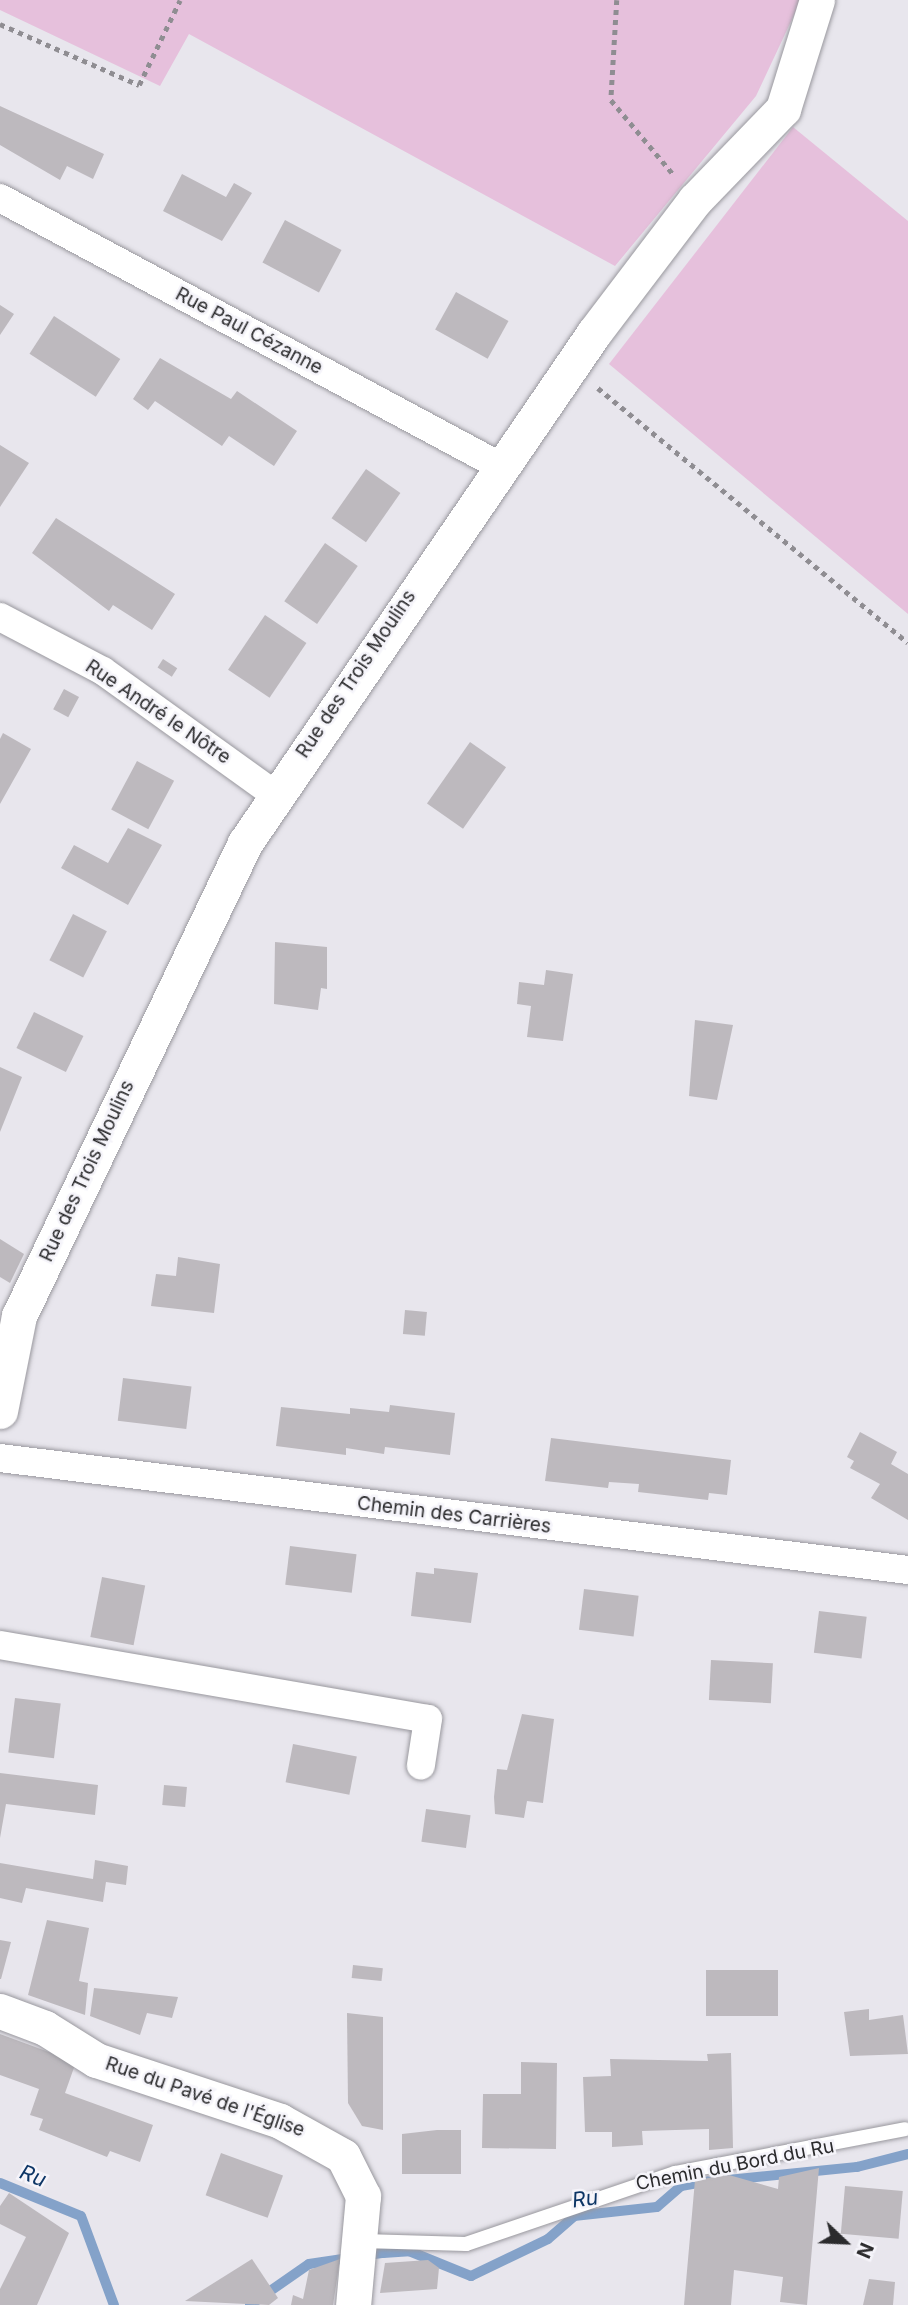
<!DOCTYPE html>
<meta charset="utf-8">
<style>
body{margin:0}
#map{position:relative;width:908px;height:2305px;overflow:hidden;background:#e8e6ed;font-family:Inter,sans-serif}
div>[style]{position:absolute}
[style*='--x']{left:calc(var(--x)*1px);top:calc(var(--y)*1px);width:calc(var(--w)*1px);rotate:calc(var(--a)*1deg)}
.green>*{inset:0;background:#e6c0dc}
.stream>*{height:10px;margin:-5px;padding:0 5px;transform-origin:5px;border-radius:5px;background:#84a2c9}
.building>*{inset:0;background:#bdb9be;transform-origin:0 0}
.path>*{height:4.5px;margin-top:-2.25px;transform-origin:0;background:repeating-linear-gradient(90deg,#8f8d92 0 5px,transparent 0 10px)}
.roads{filter:drop-shadow(0 0 2px #99989e) drop-shadow(0 0 2px #99989e)}
.service>*{height:14px;margin:-7px;padding:0 7px;transform-origin:7px;border-radius:7px;background:#fff}
.minor>*{height:28px;margin:-14px;padding:0 14px;transform-origin:14px;border-radius:14px;background:#fff}
.tertiary>*{height:35px;margin:-17.5px;padding:0 17.5px;transform-origin:17.5px;border-radius:17.5px;background:#fff}
span{translate:-50% -50%;white-space:nowrap;text-align:center;line-height:1.15;-webkit-text-stroke:5px #f5f4fa;paint-order:stroke}
.street-label{font-size:19px;color:#2b2b2d}
.water-label{font-size:21px;color:#0c3565;font-style:italic}
.north{position:absolute;left:810px;top:2207px;width:70px;height:70px;-webkit-text-stroke:5px #f5f4fa;paint-order:stroke;rotate:113deg;font-size:19px;font-weight:700;line-height:28px;text-align:center;color:#2b2b2d}
.north::after{content:'';display:block;margin:auto;width:24px;height:32px;background:#2b2b2d;clip-path:polygon(50% 0,100% 100%,50% 72%,0 100%)}
</style>
<div id="map">
<div class="green">
<div style="clip-path:polygon(0 0,801px 0,756px 96px,615px 266px,189px 34px,160px 86px,0 10px)"></div>
<div style="clip-path:polygon(793px 127px,908px 221px,908px 614px,609px 364px)"></div>
</div>
<div class="stream">
<div style="--x:728;--y:2180;--w:130;--a:-5.8"></div>
<div style="--x:857;--y:2167;--w:53;--a:-14.3"></div>
<div style="--x:0;--y:2183;--w:87;--a:22.2"></div>
<div style="--x:81;--y:2216;--w:95;--a:69.7"></div>
<div style="--x:250;--y:2305;--w:72;--a:-34.8"></div>
<div style="--x:309;--y:2264;--w:75;--a:-8.5"></div>
<div style="--x:383;--y:2253;--w:26;--a:-4"></div>
<div style="--x:409;--y:2251;--w:67;--a:22"></div>
<div style="--x:471;--y:2276;--w:85;--a:-25.7"></div>
<div style="--x:548;--y:2239;--w:35;--a:-41"></div>
<div style="--x:574;--y:2216;--w:83;--a:-6.2"></div>
<div style="--x:657;--y:2207;--w:32;--a:-41"></div>
<div style="--x:681;--y:2186;--w:27;--a:-10"></div>
</div>
<div class="building">
<div style="clip-path:polygon(0 106px,104px 154px,93px 179px,67px 166px,60px 180px,0 145px)"></div>
<div style="clip-path:polygon(182px 174px,226px 197px,234px 183px,252px 193px,222px 241px,163px 211px)"></div>
<div style="left:285px;top:220px;width:64px;height:48px;rotate:28deg"></div>
<div style="left:456px;top:292px;width:60px;height:43px;rotate:29deg"></div>
<div style="clip-path:polygon(0 305px,14px 314px,0 335px)"></div>
<div style="left:54px;top:316px;width:79px;height:45px;rotate:33deg"></div>
<div style="clip-path:polygon(160px 358px,231px 399px,237px 391px,297px 431px,274px 466px,229px 436px,222px 446px,155px 401px,148px 410px,133px 399px)"></div>
<div style="clip-path:polygon(0 445px,29px 463px,0 507px)"></div>
<div style="left:366px;top:469px;width:42px;height:60px;rotate:35deg"></div>
<div style="clip-path:polygon(56px 518px,175px 594px,152px 630px,113px 605px,109px 611px,32px 553px)"></div>
<div style="left:325px;top:543px;width:40px;height:71px;rotate:35deg"></div>
<div style="left:265px;top:615px;width:50px;height:66px;rotate:34deg"></div>
<div style="left:163px;top:659px;width:17px;height:10px;rotate:33deg"></div>
<div style="left:64px;top:689px;width:17px;height:23px;rotate:28deg"></div>
<div style="clip-path:polygon(3px 733px,31px 749px,0 804px,0 739px)"></div>
<div style="left:470px;top:742px;width:44px;height:75px;rotate:35deg"></div>
<div style="left:137px;top:761px;width:42px;height:55px;rotate:28deg"></div>
<div style="clip-path:polygon(128px 828px,162px 845px,128px 905px,61px 868px,74px 845px,108px 863px)"></div>
<div style="left:73px;top:914px;width:38px;height:52px;rotate:27deg"></div>
<div style="clip-path:polygon(275px 942px,327px 947px,327px 989px,321px 988px,318px 1010px,274px 1004px)"></div>
<div style="clip-path:polygon(546px 970px,573px 974px,563px 1041px,527px 1037px,531px 1006px,517px 1004px,519px 982px,544px 985px)"></div>
<div style="left:34px;top:1012px;width:55px;height:40px;rotate:26deg"></div>
<div style="clip-path:polygon(695px 1020px,733px 1025px,717px 1100px,689px 1096px)"></div>
<div style="clip-path:polygon(0 1067px,22px 1077px,0 1132px)"></div>
<div style="clip-path:polygon(0 1239px,24px 1254px,10px 1283px,0 1277px)"></div>
<div style="clip-path:polygon(178px 1257px,220px 1264px,214px 1313px,151px 1306px,156px 1274px,176px 1276px)"></div>
<div style="left:405px;top:1310px;width:22px;height:24px;rotate:5deg"></div>
<div style="left:123px;top:1378px;width:69px;height:43px;rotate:7deg"></div>
<div style="clip-path:polygon(390px 1405px,455px 1413px,450px 1455px,385px 1447px,384px 1454px,346px 1448px,346px 1455px,276px 1446px,281px 1407px,350px 1414px,350px 1408px,389px 1412px)"></div>
<div style="clip-path:polygon(860px 1432px,897px 1452px,891px 1464px,908px 1474px,908px 1520px,871px 1498px,880px 1484px,850px 1468px,854px 1461px,847px 1457px)"></div>
<div style="clip-path:polygon(551px 1438px,731px 1460px,727px 1495px,709px 1493px,708px 1500px,638px 1492px,639px 1484px,609px 1482px,608px 1488px,545px 1481px)"></div>
<div style="left:290px;top:1546px;width:67px;height:39px;rotate:7deg"></div>
<div style="clip-path:polygon(434px 1568px,478px 1573px,471px 1623px,411px 1616px,416px 1572px,434px 1574px)"></div>
<div style="left:102px;top:1577px;width:44px;height:61px;rotate:11deg"></div>
<div style="left:584px;top:1589px;width:55px;height:41px;rotate:7deg"></div>
<div style="left:819px;top:1611px;width:48px;height:42px;rotate:7deg"></div>
<div style="left:711px;top:1660px;width:62px;height:40px;rotate:3deg"></div>
<div style="left:15px;top:1698px;width:46px;height:55px;rotate:7deg"></div>
<div style="clip-path:polygon(522px 1714px,554px 1719px,543px 1803px,527px 1801px,524px 1818px,495px 1814px,494px 1797px,497px 1769px,507px 1770px)"></div>
<div style="left:293px;top:1744px;width:65px;height:39px;rotate:11deg"></div>
<div style="clip-path:polygon(0 1773px,98px 1785px,95px 1815px,6px 1804px,0 1838px)"></div>
<div style="left:164px;top:1785px;width:23px;height:20px;rotate:5deg"></div>
<div style="left:426px;top:1809px;width:45px;height:33px;rotate:8deg"></div>
<div style="clip-path:polygon(95px 1860px,128px 1866px,126px 1885px,106px 1882px,103px 1902px,26px 1888px,22px 1903px,0 1898px,0 1863px,93px 1879px)"></div>
<div style="clip-path:polygon(47px 1920px,89px 1928px,79px 1981px,88px 1983px,85px 2015px,28px 1995px)"></div>
<div style="clip-path:polygon(0 1940px,11px 1942px,1px 1979px,0 1979px)"></div>
<div style="left:353px;top:1965px;width:30px;height:13px;rotate:6deg"></div>
<div style="left:778px;top:1970px;width:46px;height:72px;rotate:90deg"></div>
<div style="clip-path:polygon(94px 1988px,178px 1997px,172px 2018px,147px 2013px,140px 2035px,90px 2016px)"></div>
<div style="clip-path:polygon(869px 2009px,869px 2020px,903px 2015px,908px 2054px,850px 2056px,844px 2012px)"></div>
<div style="clip-path:polygon(347px 2013px,383px 2017px,383px 2130px,362px 2126px,348px 2103px)"></div>
<div style="clip-path:polygon(0 2034px,76px 2062px,65px 2093px,153px 2125px,140px 2162px,110px 2151px,107px 2157px,39px 2130px,43px 2119px,30px 2115px,39px 2089px,0 2075px)"></div>
<div style="clip-path:polygon(731px 2053px,733px 2148px,709px 2150px,709px 2129px,642px 2131px,643px 2145px,612px 2147px,612px 2132px,585px 2132px,583px 2077px,611px 2076px,610px 2059px,708px 2061px,707px 2054px)"></div>
<div style="clip-path:polygon(521px 2062px,557px 2063px,556px 2149px,482px 2148px,483px 2094px,521px 2094px)"></div>
<div style="clip-path:polygon(437px 2130px,461px 2130px,461px 2174px,402px 2174px,402px 2134px)"></div>
<div style="left:221px;top:2153px;width:66px;height:45px;rotate:20deg"></div>
<div style="clip-path:polygon(819px 2168px,807px 2305px,780px 2302px,783px 2277px,734px 2270px,731px 2305px,684px 2305px,695px 2180px,729px 2175px,778px 2189px,779px 2177px)"></div>
<div style="left:845px;top:2186px;width:58px;height:48px;rotate:5deg"></div>
<div style="clip-path:polygon(9px 2193px,69px 2233px,37px 2305px,0 2305px,0 2289px,26px 2237px,0 2224px,0 2206px)"></div>
<div style="clip-path:polygon(252px 2259px,278px 2298px,269px 2305px,185px 2301px)"></div>
<div style="clip-path:polygon(340px 2259px,333px 2305px,291px 2305px,293px 2295px,303px 2299px,309px 2270px)"></div>
<div style="clip-path:polygon(428px 2260px,439px 2268px,437px 2289px,380px 2293px,385px 2263px)"></div>
<div style="clip-path:polygon(869px 2279px,895px 2282px,893px 2305px,863px 2305px)"></div>
</div>
<div class="path">
<div style="--x:617;--y:0;--w:100;--a:93.4"></div>
<div style="--x:611;--y:100;--w:98;--a:50"></div>
<div style="--x:0;--y:24;--w:152;--a:23.7"></div>
<div style="--x:139;--y:85;--w:94;--a:-64.2"></div>
<div style="--x:598;--y:388;--w:401;--a:39.4"></div>
</div>
<div class="roads">
<div class="service">
<div style="--x:363;--y:2241;--w:103;--a:1.7"></div>
<div style="--x:466;--y:2244;--w:221;--a:-18.8"></div>
<div style="--x:675;--y:2173;--w:234;--a:-10.8"></div>
</div>
<div class="minor">
<div style="--x:0;--y:198;--w:565;--a:28.2"></div>
<div style="--x:0;--y:617;--w:116;--a:27.7"></div>
<div style="--x:103;--y:671;--w:211;--a:35.7"></div>
<div style="--x:0;--y:1458;--w:915;--a:7.03"></div>
<div style="--x:0;--y:1645;--w:434;--a:9.8"></div>
<div style="--x:428;--y:1719;--w:47;--a:98.7"></div>
</div>
<div class="tertiary">
<div style="--x:0;--y:1411;--w:97;--a:-78.7"></div>
<div style="--x:19;--y:1316;--w:524;--a:-64.46"></div>
<div style="--x:245;--y:843;--w:618;--a:-55.62"></div>
<div style="--x:594;--y:333;--w:167;--a:-52.8"></div>
<div style="--x:695;--y:200;--w:127;--a:-46"></div>
<div style="--x:783;--y:109;--w:114;--a:-72.7"></div>
<div style="--x:0;--y:2011;--w:48;--a:20.7"></div>
<div style="--x:45;--y:2028;--w:60;--a:32.1"></div>
<div style="--x:96;--y:2060;--w:194;--a:18.3"></div>
<div style="--x:280;--y:2121;--w:72;--a:29.1"></div>
<div style="--x:343;--y:2156;--w:45;--a:63.4"></div>
<div style="--x:363;--y:2196;--w:109;--a:95.2"></div>
</div>
</div>
<div class="street-label">
<span style="left:249px;top:331px;rotate:28deg">Rue Paul Cézanne</span>
<span style="left:356px;top:674px;rotate:-56deg">Rue des Trois Moulins</span>
<span style="left:158px;top:712px;rotate:34deg">Rue André le Nôtre</span>
<span style="left:87px;top:1171px;rotate:-65deg">Rue des Trois Moulins</span>
<span style="left:454px;top:1515px;rotate:7deg">Chemin des Carrières</span>
<span style="left:205px;top:2097px;rotate:19deg">Rue du Pavé de l'Église</span>
<span style="left:735px;top:2165px;rotate:-11deg">Chemin du Bord du Ru</span>
</div>
<div class="water-label">
<span style="left:33px;top:2176px;rotate:22deg">Ru</span>
<span style="left:585px;top:2199px;rotate:-7deg">Ru</span>
</div>
<div class="north">N</div>
</div>
